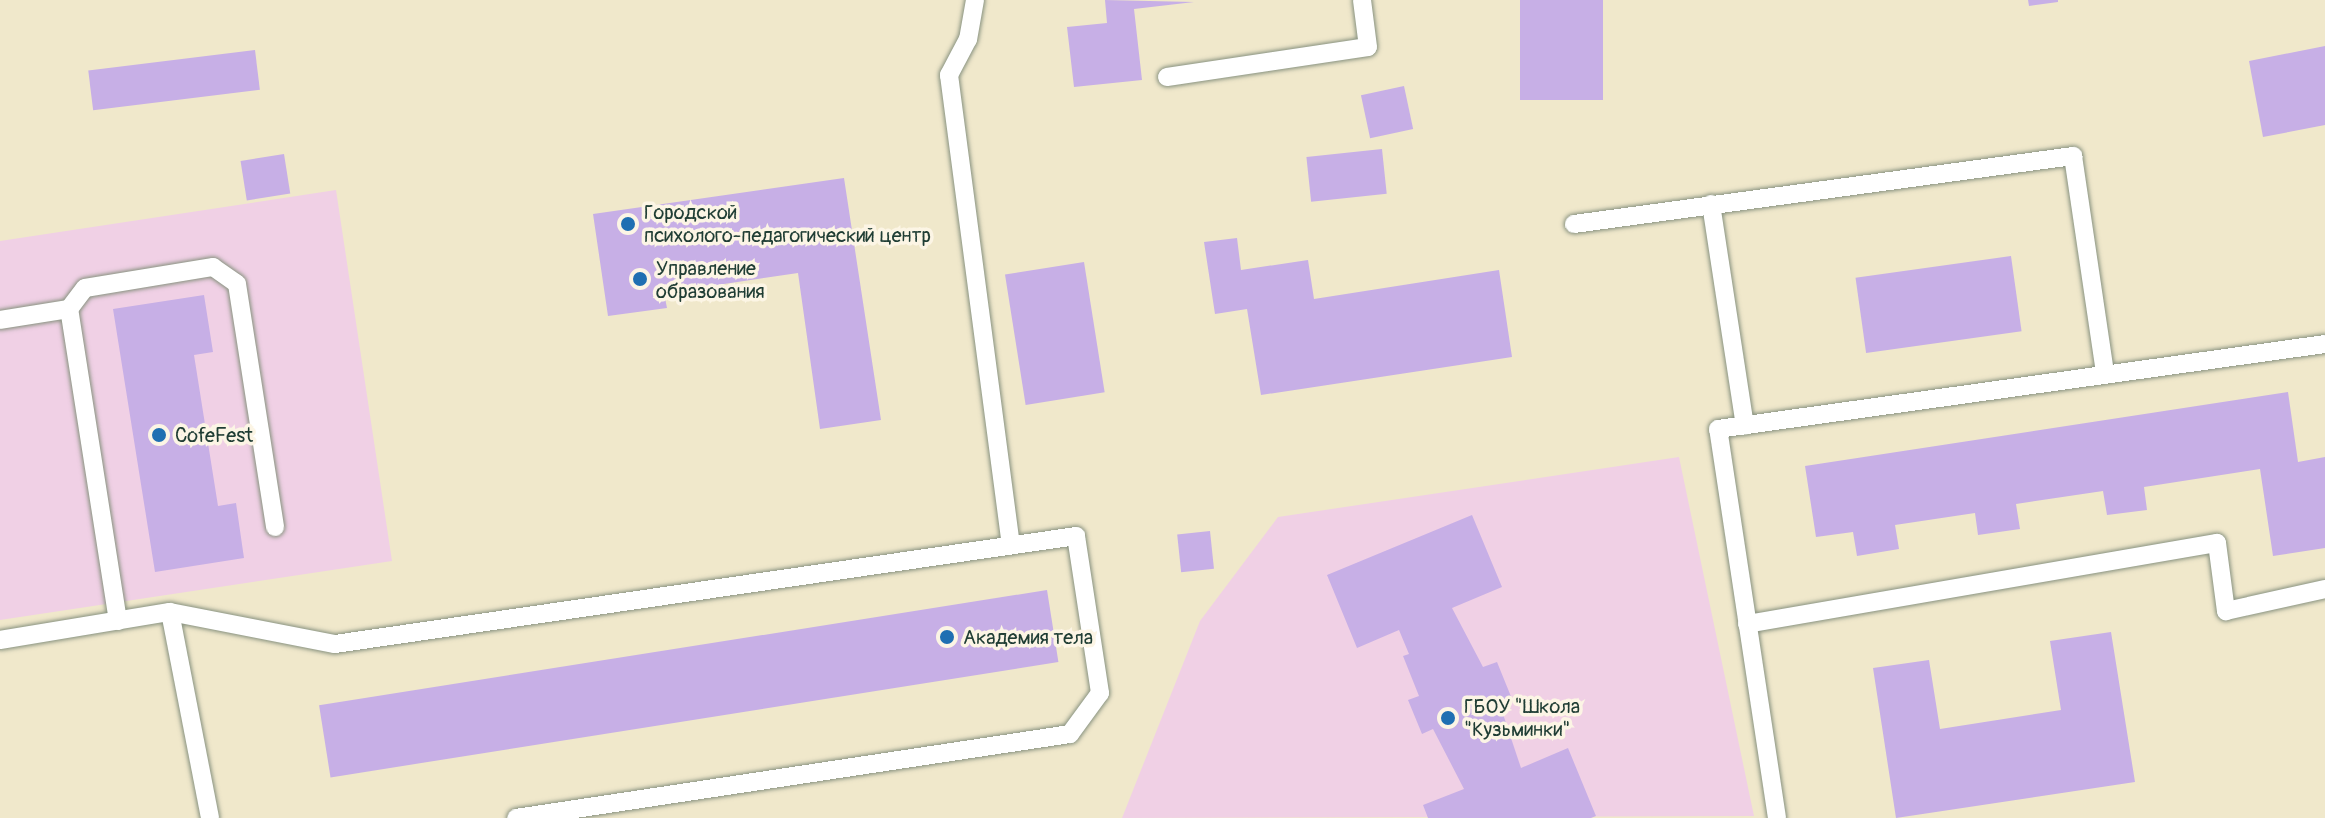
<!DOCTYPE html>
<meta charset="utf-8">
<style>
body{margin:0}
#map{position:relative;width:2325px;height:818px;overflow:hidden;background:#f0e8cb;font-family:Pangolin,sans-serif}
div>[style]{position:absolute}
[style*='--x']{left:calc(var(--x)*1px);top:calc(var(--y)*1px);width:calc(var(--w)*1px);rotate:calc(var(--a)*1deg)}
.built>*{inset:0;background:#f0d0e5}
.building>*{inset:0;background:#c7afe6;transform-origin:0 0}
.roads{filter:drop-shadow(0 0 2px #889280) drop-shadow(0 0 2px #889280)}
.service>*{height:18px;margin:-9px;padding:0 9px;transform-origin:9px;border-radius:9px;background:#fff}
.dots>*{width:22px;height:22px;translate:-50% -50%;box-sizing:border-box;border:4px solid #fcf5e5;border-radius:50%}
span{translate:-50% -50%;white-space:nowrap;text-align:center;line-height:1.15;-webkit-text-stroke:7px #fcf5e5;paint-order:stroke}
.poi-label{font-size:20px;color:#1f3d34}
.left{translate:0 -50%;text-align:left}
</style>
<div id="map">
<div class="built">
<div style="clip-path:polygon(336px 190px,392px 561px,0 620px,0 241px)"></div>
<div style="clip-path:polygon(1679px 457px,1754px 816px,1122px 818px,1200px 621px,1278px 517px)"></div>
</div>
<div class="building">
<div style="clip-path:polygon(1105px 0,1194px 2px,1134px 9px,1142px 80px,1074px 87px,1067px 27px,1107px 23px)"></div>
<div style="left:1520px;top:0;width:83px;height:100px"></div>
<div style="clip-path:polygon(2028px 0,2058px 0,2058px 2px,2029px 6px)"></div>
<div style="clip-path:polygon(2325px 46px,2325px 125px,2263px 137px,2249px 61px)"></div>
<div style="left:255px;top:50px;width:40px;height:168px;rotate:83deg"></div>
<div style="left:1404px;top:86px;width:44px;height:44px;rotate:78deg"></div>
<div style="left:1382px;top:149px;width:45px;height:76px;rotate:84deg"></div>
<div style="left:284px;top:154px;width:40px;height:44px;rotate:81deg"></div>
<div style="clip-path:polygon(844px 178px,881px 420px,820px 429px,798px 273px,664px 293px,667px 308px,608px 316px,593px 214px)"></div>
<div style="clip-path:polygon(1237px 238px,1241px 270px,1308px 260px,1314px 299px,1499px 270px,1512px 357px,1261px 395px,1247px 309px,1215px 314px,1204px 242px)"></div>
<div style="left:2011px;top:256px;width:76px;height:157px;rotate:82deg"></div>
<div style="left:1084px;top:262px;width:132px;height:80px;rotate:81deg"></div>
<div style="clip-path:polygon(204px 295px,213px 352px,194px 355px,218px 506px,236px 503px,244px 558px,155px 572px,113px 309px)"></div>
<div style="clip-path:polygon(2288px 392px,2298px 462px,2325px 457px,2325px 548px,2273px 556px,2260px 469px,2144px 487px,2147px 510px,2107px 515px,2103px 491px,2016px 504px,2020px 529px,1978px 535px,1975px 513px,1895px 525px,1899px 549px,1857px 556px,1853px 532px,1816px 537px,1805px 466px)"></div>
<div style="clip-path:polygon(1472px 515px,1502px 587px,1452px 608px,1483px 667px,1497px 662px,1512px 699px,1500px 705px,1521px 768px,1568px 748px,1596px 816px,1591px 818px,1428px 818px,1423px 805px,1464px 789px,1433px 729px,1422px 734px,1408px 700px,1419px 696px,1403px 656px,1409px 654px,1399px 630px,1357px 648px,1327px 575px)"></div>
<div style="left:1210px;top:531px;width:38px;height:33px;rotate:84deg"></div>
<div style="left:1047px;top:590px;width:73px;height:737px;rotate:81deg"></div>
<div style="clip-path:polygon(2111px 632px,2135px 782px,1896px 818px,1873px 668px,1929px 660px,1940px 729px,2061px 710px,2050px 641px)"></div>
</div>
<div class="roads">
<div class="service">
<div style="--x:975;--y:0;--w:40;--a:100"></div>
<div style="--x:968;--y:39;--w:41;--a:117.8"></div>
<div style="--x:949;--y:75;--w:473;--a:82.5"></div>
<div style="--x:1167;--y:77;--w:203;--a:-8.5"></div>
<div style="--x:1368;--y:47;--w:47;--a:-97.3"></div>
<div style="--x:1711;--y:204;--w:224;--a:81.3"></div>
<div style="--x:1574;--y:224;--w:504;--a:-7.76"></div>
<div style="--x:2073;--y:156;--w:220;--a:81.6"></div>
<div style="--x:0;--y:320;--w:70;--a:-9.1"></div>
<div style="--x:170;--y:612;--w:210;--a:79"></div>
<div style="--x:118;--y:621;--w:316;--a:-98.9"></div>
<div style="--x:69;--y:309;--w:26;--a:-53"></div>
<div style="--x:85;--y:288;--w:130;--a:-9.3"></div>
<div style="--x:213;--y:267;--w:29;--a:35"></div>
<div style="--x:237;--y:284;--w:246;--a:81.1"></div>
<div style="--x:1747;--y:624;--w:477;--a:-9.8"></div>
<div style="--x:2217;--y:543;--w:69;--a:82.5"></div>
<div style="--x:2226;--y:611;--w:101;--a:-12.5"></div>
<div style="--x:0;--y:640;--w:172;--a:-9.4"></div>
<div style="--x:170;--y:612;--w:168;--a:11"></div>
<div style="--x:335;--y:644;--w:749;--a:-8.29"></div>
<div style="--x:1076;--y:536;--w:159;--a:81.3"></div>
<div style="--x:1100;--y:693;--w:51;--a:126.2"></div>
<div style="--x:1070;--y:734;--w:560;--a:171.38"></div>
<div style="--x:1777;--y:818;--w:393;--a:-98.6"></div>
<div style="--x:1718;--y:429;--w:613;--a:-7.97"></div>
</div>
</div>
<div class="dots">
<div style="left:628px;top:224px;background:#1f6fb2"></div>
<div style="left:640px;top:279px;background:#1f6fb2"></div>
<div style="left:159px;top:435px;background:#1f6fb2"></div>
<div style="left:947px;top:637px;background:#1f6fb2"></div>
<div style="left:1448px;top:718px;background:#1f6fb2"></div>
</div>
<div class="poi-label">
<span class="left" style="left:644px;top:224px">Городской<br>психолого-педагогический центр</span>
<span class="left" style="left:656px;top:280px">Управление<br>образования</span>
<span class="left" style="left:175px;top:435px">CofeFest</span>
<span class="left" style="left:963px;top:637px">Академия тела</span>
<span class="left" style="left:1464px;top:718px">ГБОУ "Школа<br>"Кузьминки"</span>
</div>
</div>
